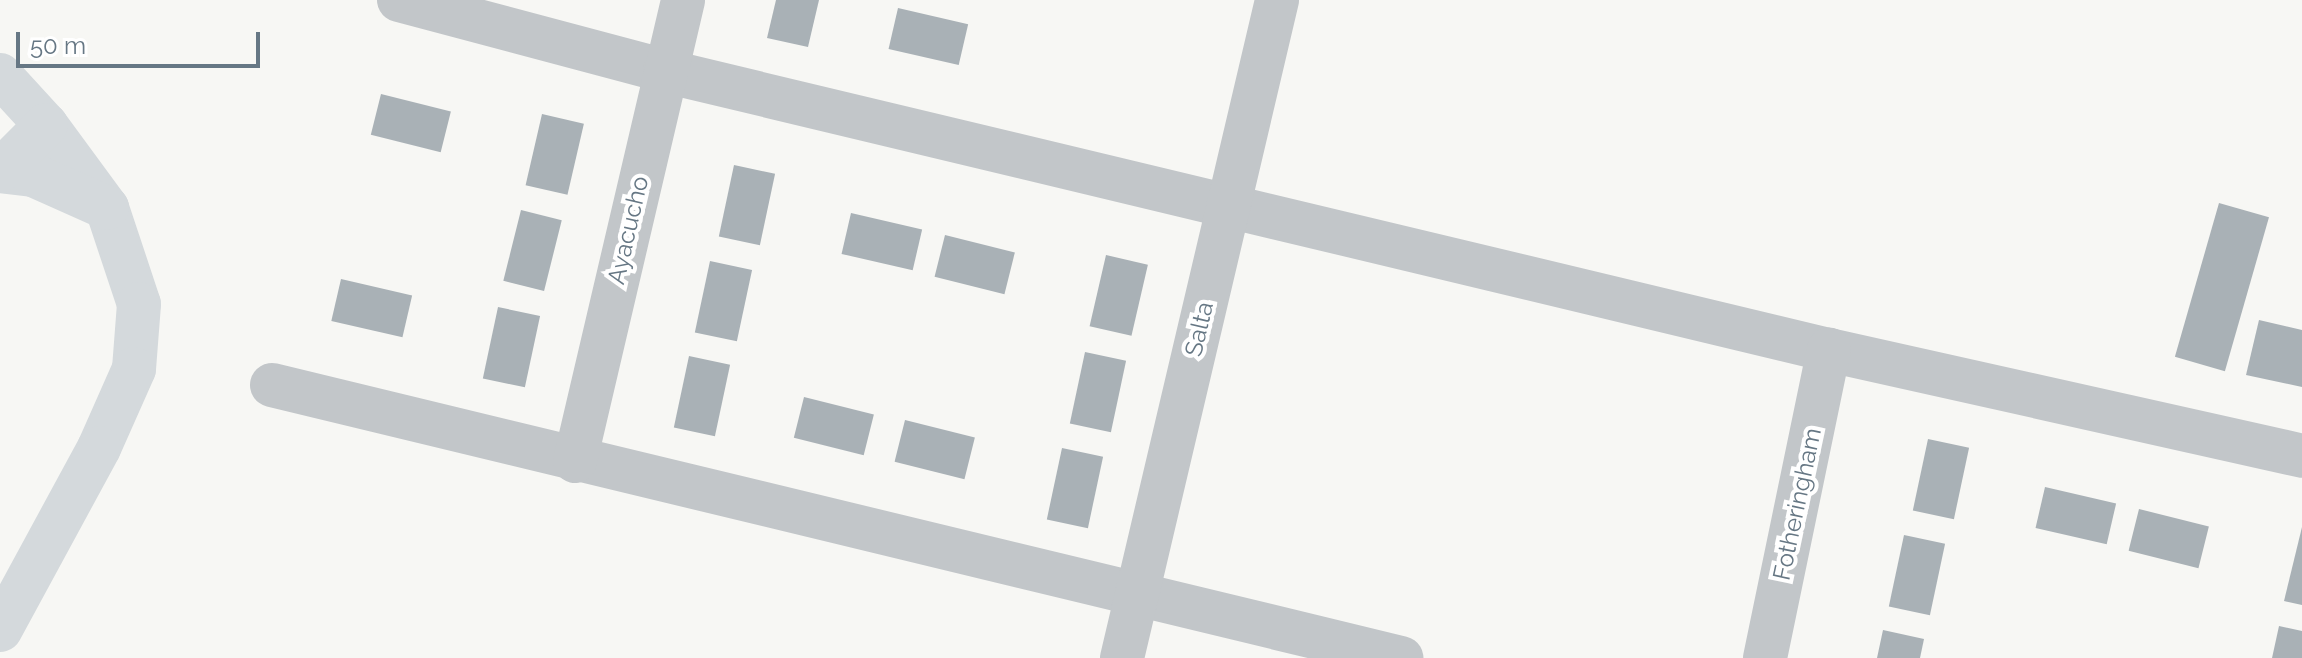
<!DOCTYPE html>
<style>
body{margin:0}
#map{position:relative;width:2302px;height:658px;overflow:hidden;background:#f7f7f4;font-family:Raleway,sans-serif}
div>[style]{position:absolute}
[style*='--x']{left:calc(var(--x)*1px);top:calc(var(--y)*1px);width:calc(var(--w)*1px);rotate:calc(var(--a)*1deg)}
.building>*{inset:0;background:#a9b1b6;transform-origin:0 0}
.minor>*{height:44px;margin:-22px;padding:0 22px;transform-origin:22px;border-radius:22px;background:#c2c6c9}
.major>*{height:44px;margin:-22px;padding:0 22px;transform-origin:22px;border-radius:22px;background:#d4d9dc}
.highway>*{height:44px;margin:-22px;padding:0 22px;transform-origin:22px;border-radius:22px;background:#d4d9dc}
span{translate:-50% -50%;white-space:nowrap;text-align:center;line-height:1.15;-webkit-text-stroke:8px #fff;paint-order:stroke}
.street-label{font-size:24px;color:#667784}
.scale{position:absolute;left:16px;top:32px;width:244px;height:36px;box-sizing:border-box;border:4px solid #667784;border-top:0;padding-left:10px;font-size:24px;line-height:28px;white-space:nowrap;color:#667784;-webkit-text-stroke:6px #fff;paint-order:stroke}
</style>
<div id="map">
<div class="building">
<div style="clip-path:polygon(776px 0,819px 0,808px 47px,767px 38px)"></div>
<div style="left:898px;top:8px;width:72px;height:42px;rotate:13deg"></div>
<div style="left:381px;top:94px;width:72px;height:42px;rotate:14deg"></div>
<div style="left:542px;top:114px;width:43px;height:73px;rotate:13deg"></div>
<div style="left:734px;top:165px;width:42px;height:73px;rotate:12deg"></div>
<div style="left:2219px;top:203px;width:52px;height:160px;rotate:16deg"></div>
<div style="left:521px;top:210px;width:42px;height:73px;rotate:14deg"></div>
<div style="left:851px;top:213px;width:73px;height:42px;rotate:13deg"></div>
<div style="left:945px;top:235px;width:72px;height:43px;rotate:14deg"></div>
<div style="left:1106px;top:255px;width:43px;height:73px;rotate:13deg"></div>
<div style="left:710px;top:261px;width:43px;height:73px;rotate:12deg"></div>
<div style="left:341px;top:279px;width:73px;height:43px;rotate:13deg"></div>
<div style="left:498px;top:307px;width:43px;height:73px;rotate:12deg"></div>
<div style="clip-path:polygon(2259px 320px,2302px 330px,2302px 387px,2246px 375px)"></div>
<div style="left:1085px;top:352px;width:42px;height:73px;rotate:12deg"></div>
<div style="left:689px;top:356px;width:42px;height:73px;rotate:12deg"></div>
<div style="left:804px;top:397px;width:72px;height:42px;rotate:14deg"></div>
<div style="left:905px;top:420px;width:72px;height:43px;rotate:14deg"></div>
<div style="left:1928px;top:439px;width:42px;height:73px;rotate:12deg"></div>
<div style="left:1062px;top:448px;width:42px;height:73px;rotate:12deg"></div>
<div style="left:2045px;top:487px;width:73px;height:42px;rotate:13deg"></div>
<div style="left:2139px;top:509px;width:72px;height:43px;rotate:14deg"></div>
<div style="clip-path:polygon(2302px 527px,2302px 605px,2284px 601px)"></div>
<div style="left:1904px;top:535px;width:42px;height:73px;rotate:12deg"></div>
<div style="clip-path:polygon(2279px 626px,2302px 631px,2302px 658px,2272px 658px)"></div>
<div style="clip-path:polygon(1883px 630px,1924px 639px,1920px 658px,1877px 658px)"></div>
</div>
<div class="minor">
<div style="--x:399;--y:0;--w:275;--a:14.9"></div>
<div style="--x:665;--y:71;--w:1197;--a:13.48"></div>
<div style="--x:1829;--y:350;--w:485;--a:12.6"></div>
<div style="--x:272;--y:385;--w:1162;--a:13.59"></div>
<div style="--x:575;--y:461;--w:473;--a:-76.8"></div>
<div style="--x:1122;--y:658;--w:676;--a:-76.74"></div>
<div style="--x:1765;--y:658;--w:315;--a:-78.3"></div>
</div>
<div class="major">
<div style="--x:0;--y:75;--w:68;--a:47.4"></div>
<div style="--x:46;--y:125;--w:103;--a:53.7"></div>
<div style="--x:107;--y:208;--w:101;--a:71.6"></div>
<div style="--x:139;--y:304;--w:65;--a:94.4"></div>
<div style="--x:134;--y:369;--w:86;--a:113.9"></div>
<div style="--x:99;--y:448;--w:207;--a:118.5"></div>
</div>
<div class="highway">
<div style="--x:0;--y:171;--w:33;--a:7"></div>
<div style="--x:33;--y:175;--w:81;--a:24"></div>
<div style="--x:0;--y:171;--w:65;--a:-45"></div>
</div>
<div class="street-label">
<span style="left:628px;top:230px;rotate:-77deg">Ayacucho</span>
<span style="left:1199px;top:329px;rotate:-77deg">Salta</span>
<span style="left:1797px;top:504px;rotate:-78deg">Fotheringham</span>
</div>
<div class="scale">50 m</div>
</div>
